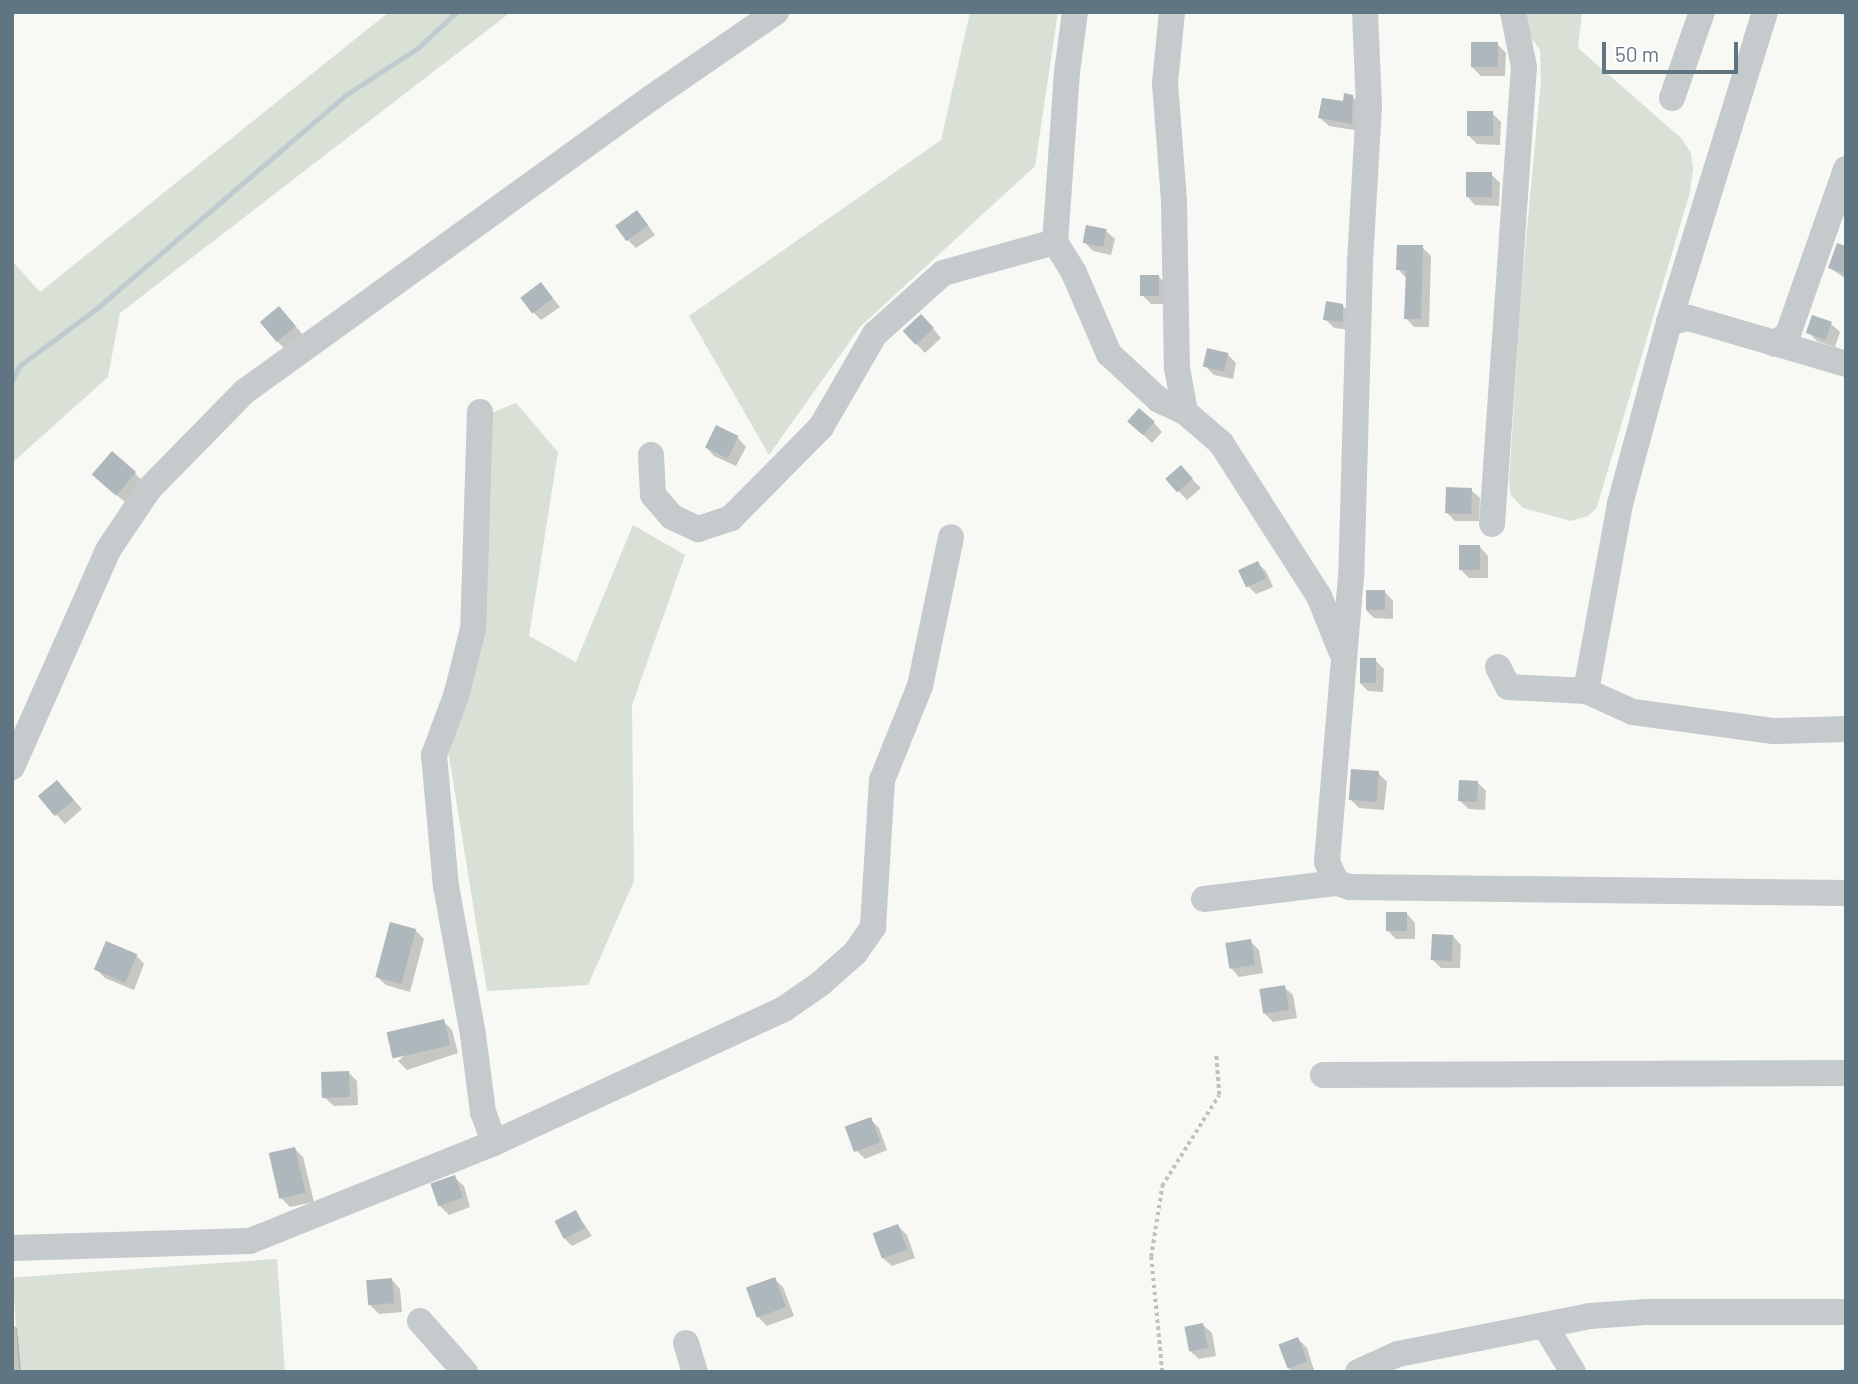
<!DOCTYPE html>
<style>
body{margin:0}
#map{position:relative;width:1858px;height:1384px;overflow:hidden;background:#f8f8f4;font-family:Barlow,sans-serif}
div>[style]{position:absolute}
[style*='--x']{left:calc(var(--x)*1px);top:calc(var(--y)*1px);width:calc(var(--w)*1px);rotate:calc(var(--a)*1deg)}
.green>*{inset:0;background:#d9e0d5;transform-origin:0 0}
.shadow>*{inset:0;background:#0003}
.stream>*{height:5px;margin:-2.5px;padding:0 2.5px;transform-origin:2.5px;border-radius:2.5px;background:#becbcf}
.building>*{inset:0;background:#adb7bc;transform-origin:0 0}
.path>*{height:3.5px;margin-top:-1.75px;transform-origin:0;background:repeating-linear-gradient(90deg,#bec1c3 0 3.5px,transparent 0 7px)}
.minor>*{height:26px;margin:-13px;padding:0 13px;transform-origin:13px;border-radius:13px;background:#c5cacd}
span{translate:-50% -50%;white-space:nowrap;text-align:center;line-height:1.15;-webkit-text-stroke:7px #fff;paint-order:stroke}
.frame{position:absolute;inset:0;border:14px solid #607582;pointer-events:none}
.scale{position:absolute;left:1602px;top:42px;width:136px;height:32px;box-sizing:border-box;border:4px solid #607582;border-top:0;padding-left:9px;font-size:21px;line-height:24px;white-space:nowrap;color:#607582;-webkit-text-stroke:5px #fff;paint-order:stroke}
</style>
<div id="map">
<div class="green">
<div style="clip-path:polygon(389px 12px,511px 12px,120px 313px,108px 377px,12px 463px,12px 261px,40px 292px)"></div>
<div style="clip-path:polygon(970px 12px,1058px 12px,1035px 166px,860px 327px,769px 455px,689px 316px,941px 140px)"></div>
<div style="clip-path:polygon(1526px 12px,1582px 12px,1578px 48px,1681px 138px,1691px 153px,1693px 169px,1690px 192px,1597px 507px,1588px 516px,1571px 521px,1523px 508px,1511px 495px,1509px 482px,1521px 293px,1541px 80px,1540px 50px,1526px 31px)"></div>
<div style="clip-path:polygon(516px 403px,558px 452px,529px 636px,576px 662px,633px 525px,685px 555px,632px 705px,634px 881px,588px 985px,487px 991px,448px 750px,489px 414px)"></div>
<div style="left:277px;top:1259px;width:113px;height:265px;rotate:86deg"></div>
</div>
<div class="shadow">
<div style="clip-path:polygon(1497px 44px,1506px 53px,1505px 76px,1481px 76px,1472px 67px)"></div>
<div style="clip-path:polygon(1352px 96px,1361px 105px,1360px 131px,1329px 126px,1320px 118px)"></div>
<div style="clip-path:polygon(1492px 113px,1501px 122px,1500px 145px,1477px 144px,1468px 135px)"></div>
<div style="clip-path:polygon(1491px 174px,1500px 183px,1499px 206px,1475px 205px,1467px 196px)"></div>
<div style="clip-path:polygon(645px 221px,655px 235px,636px 248px,627px 239px)"></div>
<div style="clip-path:polygon(1106px 231px,1115px 239px,1111px 255px,1093px 251px,1084px 242px)"></div>
<div style="clip-path:polygon(1422px 247px,1431px 256px,1429px 327px,1414px 327px,1406px 318px,1407px 279px,1398px 269px)"></div>
<div style="clip-path:polygon(1846px 248px,1846px 279px,1830px 268px)"></div>
<div style="clip-path:polygon(1158px 276px,1167px 285px,1167px 304px,1151px 304px,1142px 295px)"></div>
<div style="clip-path:polygon(541px 284px,560px 307px,541px 320px,532px 311px)"></div>
<div style="clip-path:polygon(1342px 305px,1351px 314px,1351px 330px,1334px 328px,1325px 319px)"></div>
<div style="clip-path:polygon(288px 317px,303px 335px,286px 350px,277px 341px)"></div>
<div style="clip-path:polygon(1831px 324px,1840px 332px,1835px 347px,1817px 341px,1808px 332px)"></div>
<div style="clip-path:polygon(930px 325px,941px 338px,925px 353px,904px 331px)"></div>
<div style="clip-path:polygon(1227px 354px,1236px 363px,1233px 379px,1214px 375px,1205px 366px)"></div>
<div style="clip-path:polygon(1154px 423px,1162px 432px,1152px 443px,1138px 430px)"></div>
<div style="clip-path:polygon(738px 438px,746px 447px,736px 466px,714px 456px,706px 447px)"></div>
<div style="clip-path:polygon(112px 453px,144px 482px,126px 503px,102px 483px)"></div>
<div style="clip-path:polygon(1189px 476px,1201px 488px,1187px 500px,1167px 479px)"></div>
<div style="clip-path:polygon(1471px 490px,1480px 498px,1479px 521px,1455px 521px,1446px 512px)"></div>
<div style="clip-path:polygon(1480px 547px,1488px 556px,1488px 578px,1469px 578px,1460px 569px)"></div>
<div style="clip-path:polygon(1257px 563px,1266px 571px,1273px 587px,1256px 594px,1248px 586px)"></div>
<div style="clip-path:polygon(1385px 592px,1393px 601px,1393px 619px,1374px 618px,1366px 610px)"></div>
<div style="clip-path:polygon(1375px 660px,1384px 669px,1383px 692px,1368px 691px,1360px 683px)"></div>
<div style="clip-path:polygon(1378px 773px,1387px 782px,1384px 810px,1359px 808px,1350px 799px)"></div>
<div style="clip-path:polygon(1477px 782px,1486px 791px,1485px 810px,1469px 809px,1460px 801px)"></div>
<div style="clip-path:polygon(66px 791px,82px 809px,65px 824px,40px 797px)"></div>
<div style="clip-path:polygon(1407px 914px,1415px 923px,1415px 939px,1396px 939px,1387px 930px)"></div>
<div style="clip-path:polygon(415px 930px,424px 939px,410px 992px,386px 985px,377px 977px)"></div>
<div style="clip-path:polygon(1453px 936px,1461px 945px,1460px 968px,1441px 968px,1432px 959px)"></div>
<div style="clip-path:polygon(1250px 941px,1259px 950px,1263px 973px,1239px 977px,1231px 968px)"></div>
<div style="clip-path:polygon(136px 955px,144px 964px,134px 990px,105px 978px,97px 970px)"></div>
<div style="clip-path:polygon(1284px 987px,1293px 995px,1297px 1018px,1273px 1022px,1265px 1014px)"></div>
<div style="clip-path:polygon(443px 1021px,452px 1030px,458px 1053px,407px 1070px,398px 1061px)"></div>
<div style="clip-path:polygon(348px 1072px,357px 1081px,358px 1105px,334px 1106px,325px 1098px)"></div>
<div style="clip-path:polygon(870px 1119px,879px 1128px,887px 1150px,865px 1159px,856px 1150px)"></div>
<div style="clip-path:polygon(294px 1148px,303px 1157px,314px 1202px,290px 1207px,281px 1198px)"></div>
<div style="clip-path:polygon(455px 1178px,464px 1186px,470px 1207px,449px 1215px,440px 1206px)"></div>
<div style="clip-path:polygon(576px 1212px,592px 1236px,572px 1246px,563px 1237px)"></div>
<div style="clip-path:polygon(898px 1226px,907px 1235px,915px 1258px,892px 1266px,883px 1258px)"></div>
<div style="clip-path:polygon(774px 1279px,783px 1287px,794px 1316px,767px 1326px,759px 1318px)"></div>
<div style="clip-path:polygon(392px 1280px,400px 1289px,402px 1312px,379px 1314px,370px 1305px)"></div>
<div style="clip-path:polygon(12px 1324px,17px 1328px,21px 1372px,12px 1372px)"></div>
<div style="clip-path:polygon(1203px 1325px,1212px 1333px,1216px 1356px,1199px 1359px,1190px 1351px)"></div>
<div style="clip-path:polygon(1298px 1339px,1307px 1348px,1314px 1370px,1293px 1372px,1289px 1368px)"></div>
</div>
<div class="stream">
<div style="--x:12;--y:381;--w:17;--a:-65"></div>
<div style="--x:19;--y:366;--w:97;--a:-36.6"></div>
<div style="--x:97;--y:308;--w:329;--a:-40.6"></div>
<div style="--x:347;--y:94;--w:86;--a:-33.1"></div>
<div style="--x:419;--y:47;--w:51;--a:-43.4"></div>
</div>
<div class="building">
<div style="left:1471px;top:42px;width:27px;height:25px"></div>
<div style="clip-path:polygon(1344px 93px,1353px 95px,1352px 124px,1318px 118px,1322px 98px,1343px 101px)"></div>
<div style="left:1467px;top:111px;width:26px;height:25px"></div>
<div style="left:1466px;top:172px;width:26px;height:25px"></div>
<div style="left:637px;top:210px;width:19px;height:27px;rotate:54deg"></div>
<div style="left:1086px;top:225px;width:21px;height:18px;rotate:11deg"></div>
<div style="clip-path:polygon(1837px 243px,1846px 246px,1846px 274px,1828px 268px)"></div>
<div style="clip-path:polygon(1397px 245px,1423px 245px,1421px 319px,1404px 319px,1406px 270px,1396px 270px)"></div>
<div style="left:1140px;top:275px;width:19px;height:21px"></div>
<div style="left:541px;top:282px;width:20px;height:26px;rotate:53deg"></div>
<div style="clip-path:polygon(1326px 301px,1343px 304px,1343px 322px,1323px 320px)"></div>
<div style="left:279px;top:306px;width:26px;height:25px;rotate:50deg"></div>
<div style="left:921px;top:314px;width:19px;height:25px;rotate:47deg"></div>
<div style="left:1812px;top:315px;width:21px;height:19px;rotate:19deg"></div>
<div style="left:1207px;top:348px;width:22px;height:19px;rotate:13deg"></div>
<div style="left:1139px;top:408px;width:21px;height:18px;rotate:41deg"></div>
<div style="left:716px;top:425px;width:25px;height:25px;rotate:26deg"></div>
<div style="left:112px;top:451px;width:32px;height:31px;rotate:41deg"></div>
<div style="left:1181px;top:465px;width:18px;height:21px;rotate:49deg"></div>
<div style="left:1446px;top:487px;width:26px;height:26px;rotate:2deg"></div>
<div style="left:1459px;top:545px;width:21px;height:25px"></div>
<div style="left:1258px;top:561px;width:19px;height:22px;rotate:65deg"></div>
<div style="left:1366px;top:590px;width:19px;height:20px"></div>
<div style="left:1360px;top:658px;width:16px;height:25px"></div>
<div style="left:1351px;top:769px;width:28px;height:31px;rotate:4deg"></div>
<div style="left:57px;top:780px;width:26px;height:25px;rotate:50deg"></div>
<div style="left:1459px;top:780px;width:19px;height:21px;rotate:3deg"></div>
<div style="left:1386px;top:912px;width:21px;height:19px"></div>
<div style="left:390px;top:922px;width:27px;height:57px;rotate:15deg"></div>
<div style="left:1432px;top:934px;width:21px;height:26px;rotate:3deg"></div>
<div style="left:1251px;top:939px;width:26px;height:26px;rotate:81deg"></div>
<div style="left:106px;top:941px;width:34px;height:31px;rotate:23deg"></div>
<div style="left:1285px;top:985px;width:25px;height:26px;rotate:81deg"></div>
<div style="left:444px;top:1019px;width:27px;height:59px;rotate:77deg"></div>
<div style="left:349px;top:1071px;width:26px;height:28px;rotate:88deg"></div>
<div style="left:871px;top:1117px;width:27px;height:28px;rotate:70deg"></div>
<div style="left:295px;top:1147px;width:47px;height:27px;rotate:77deg"></div>
<div style="left:455px;top:1175px;width:24px;height:26px;rotate:71deg"></div>
<div style="left:576px;top:1210px;width:20px;height:24px;rotate:63deg"></div>
<div style="left:898px;top:1224px;width:27px;height:27px;rotate:70deg"></div>
<div style="left:775px;top:1277px;width:32px;height:31px;rotate:70deg"></div>
<div style="left:392px;top:1278px;width:25px;height:26px;rotate:85deg"></div>
<div style="left:1203px;top:1323px;width:25px;height:19px;rotate:79deg"></div>
<div style="left:1298px;top:1337px;width:26px;height:21px;rotate:69deg"></div>
</div>
<div class="path">
<div style="--x:1162;--y:1372;--w:116;--a:-95.5"></div>
<div style="--x:1151;--y:1257;--w:72;--a:-81.2"></div>
<div style="--x:1162;--y:1186;--w:107;--a:-57.9"></div>
<div style="--x:1219;--y:1095;--w:41;--a:-94.2"></div>
</div>
<div class="minor">
<div style="--x:1075;--y:12;--w:61;--a:97.6"></div>
<div style="--x:1067;--y:72;--w:170;--a:94"></div>
<div style="--x:1055;--y:242;--w:36;--a:58"></div>
<div style="--x:1074;--y:273;--w:88;--a:66.6"></div>
<div style="--x:1109;--y:354;--w:68;--a:42.6"></div>
<div style="--x:1159;--y:400;--w:29;--a:25"></div>
<div style="--x:1185;--y:412;--w:48;--a:40.7"></div>
<div style="--x:1221;--y:443;--w:182;--a:57.4"></div>
<div style="--x:1319;--y:596;--w:59;--a:68.2"></div>
<div style="--x:1172;--y:12;--w:71;--a:95.6"></div>
<div style="--x:1165;--y:83;--w:118;--a:85.6"></div>
<div style="--x:1174;--y:201;--w:167;--a:89"></div>
<div style="--x:1177;--y:368;--w:45;--a:79.7"></div>
<div style="--x:1365;--y:12;--w:94;--a:87.6"></div>
<div style="--x:1369;--y:106;--w:157;--a:93.3"></div>
<div style="--x:1360;--y:263;--w:313;--a:91.6"></div>
<div style="--x:1351;--y:576;--w:287;--a:94.8"></div>
<div style="--x:1327;--y:862;--w:23;--a:65"></div>
<div style="--x:1337;--y:883;--w:14;--a:17"></div>
<div style="--x:1350;--y:887;--w:496;--a:0.7"></div>
<div style="--x:1672;--y:98;--w:91;--a:-70.8"></div>
<div style="--x:1669;--y:322;--w:20;--a:-11"></div>
<div style="--x:1689;--y:318;--w:164;--a:16.3"></div>
<div style="--x:1775;--y:344;--w:16;--a:-38"></div>
<div style="--x:1788;--y:334;--w:175;--a:-70.6"></div>
<div style="--x:480;--y:412;--w:217;--a:91.8"></div>
<div style="--x:473;--y:629;--w:69;--a:104.2"></div>
<div style="--x:456;--y:696;--w:63;--a:110.4"></div>
<div style="--x:434;--y:755;--w:132;--a:84.8"></div>
<div style="--x:446;--y:886;--w:151;--a:79.7"></div>
<div style="--x:473;--y:1035;--w:78;--a:82.6"></div>
<div style="--x:483;--y:1112;--w:33;--a:70"></div>
<div style="--x:651;--y:455;--w:40;--a:87.1"></div>
<div style="--x:653;--y:495;--w:29;--a:49"></div>
<div style="--x:672;--y:517;--w:29;--a:25"></div>
<div style="--x:698;--y:529;--w:35;--a:-18"></div>
<div style="--x:731;--y:518;--w:128;--a:-45.3"></div>
<div style="--x:821;--y:427;--w:108;--a:-59.9"></div>
<div style="--x:875;--y:334;--w:91;--a:-41.9"></div>
<div style="--x:943;--y:273;--w:116;--a:-15.5"></div>
<div style="--x:1492;--y:524;--w:458;--a:-86"></div>
<div style="--x:1524;--y:67;--w:56;--a:-101.3"></div>
<div style="--x:1498;--y:667;--w:22;--a:63"></div>
<div style="--x:1508;--y:687;--w:78;--a:2.9"></div>
<div style="--x:1586;--y:691;--w:51;--a:24.1"></div>
<div style="--x:1633;--y:712;--w:142;--a:7.7"></div>
<div style="--x:1774;--y:731;--w:72;--a:-1.6"></div>
<div style="--x:1586;--y:691;--w:190;--a:-79.7"></div>
<div style="--x:1620;--y:504;--w:188;--a:-74.9"></div>
<div style="--x:1669;--y:322;--w:325;--a:-72.8"></div>
<div style="--x:12;--y:767;--w:237;--a:-66.1"></div>
<div style="--x:108;--y:550;--w:73;--a:-56.1"></div>
<div style="--x:149;--y:489;--w:136;--a:-45.6"></div>
<div style="--x:244;--y:392;--w:502;--a:-35.84"></div>
<div style="--x:651;--y:98;--w:152;--a:-34.5"></div>
<div style="--x:1204;--y:899;--w:134;--a:-6.9"></div>
<div style="--x:1323;--y:1075;--w:523;--a:-0.22"></div>
<div style="--x:12;--y:1248;--w:238;--a:-1.7"></div>
<div style="--x:250;--y:1241;--w:263;--a:-21.9"></div>
<div style="--x:494;--y:1143;--w:319;--a:-24.8"></div>
<div style="--x:784;--y:1009;--w:44;--a:-34.8"></div>
<div style="--x:820;--y:984;--w:47;--a:-41.5"></div>
<div style="--x:855;--y:953;--w:32;--a:-55"></div>
<div style="--x:873;--y:927;--w:147;--a:-86.5"></div>
<div style="--x:882;--y:780;--w:101;--a:-68"></div>
<div style="--x:920;--y:686;--w:152;--a:-78.2"></div>
<div style="--x:420;--y:1321;--w:68;--a:48.6"></div>
<div style="--x:1545;--y:1326;--w:54;--a:58.7"></div>
<div style="--x:686;--y:1343;--w:30;--a:73"></div>
<div style="--x:1358;--y:1372;--w:44;--a:-24.2"></div>
<div style="--x:1398;--y:1354;--w:196;--a:-11.2"></div>
<div style="--x:1590;--y:1316;--w:56;--a:-4.1"></div>
<div style="--x:1646;--y:1312;--w:200;--a:0"></div>
</div>
<div class="frame"></div>
<div class="scale">50 m</div>
</div>
